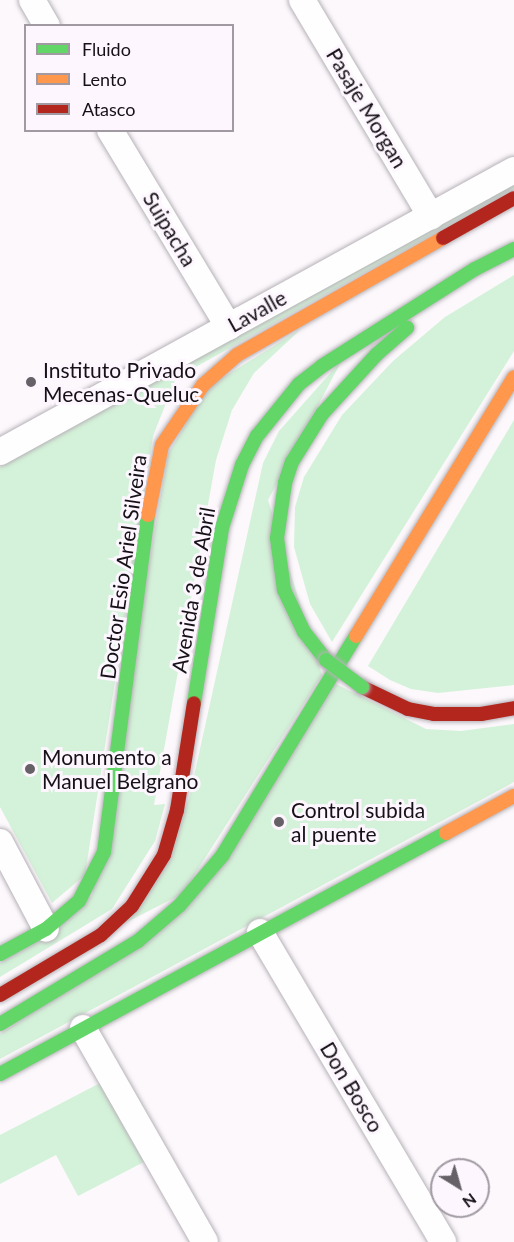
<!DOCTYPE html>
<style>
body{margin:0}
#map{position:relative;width:514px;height:1242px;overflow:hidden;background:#fcf8fc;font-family:Lato,sans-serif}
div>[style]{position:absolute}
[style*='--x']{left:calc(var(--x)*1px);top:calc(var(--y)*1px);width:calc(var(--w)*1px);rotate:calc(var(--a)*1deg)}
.green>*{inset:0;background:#d4f2d9}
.roads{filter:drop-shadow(0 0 2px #b6b2b7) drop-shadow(0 0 2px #b6b2b7)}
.street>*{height:26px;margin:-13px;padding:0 13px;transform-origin:13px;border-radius:13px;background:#fffeff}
.fast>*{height:14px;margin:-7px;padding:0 7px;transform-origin:7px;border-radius:7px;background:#63d668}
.slow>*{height:14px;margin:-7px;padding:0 7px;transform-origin:7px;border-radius:7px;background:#ff974d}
.jam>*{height:14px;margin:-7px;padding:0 7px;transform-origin:7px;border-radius:7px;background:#b3261e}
.bridges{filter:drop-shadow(0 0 2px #b6b2b7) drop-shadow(0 0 2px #b6b2b7)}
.fast-bridge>*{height:14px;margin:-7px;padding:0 7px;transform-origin:7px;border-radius:7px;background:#63d668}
.dots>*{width:16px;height:16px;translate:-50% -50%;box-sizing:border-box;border:3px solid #fdf6fe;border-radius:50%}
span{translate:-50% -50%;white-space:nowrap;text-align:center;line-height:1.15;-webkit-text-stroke:6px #fdf6fe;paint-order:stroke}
.street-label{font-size:21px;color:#161017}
.poi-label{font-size:21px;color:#161017}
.left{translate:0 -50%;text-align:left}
.legend{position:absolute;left:24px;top:24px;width:210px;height:108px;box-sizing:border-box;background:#fdf6fe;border:2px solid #a19aa2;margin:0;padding:8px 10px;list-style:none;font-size:18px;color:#161017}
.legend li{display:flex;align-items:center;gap:12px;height:30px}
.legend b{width:30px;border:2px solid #a19aa2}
.north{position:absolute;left:430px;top:1158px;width:60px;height:60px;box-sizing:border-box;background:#fdf6fe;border:2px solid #a19aa2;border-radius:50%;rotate:143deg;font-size:16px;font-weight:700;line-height:24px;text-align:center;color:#161017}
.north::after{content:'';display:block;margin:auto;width:21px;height:27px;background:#666167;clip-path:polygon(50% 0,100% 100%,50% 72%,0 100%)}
</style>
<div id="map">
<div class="green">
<div style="clip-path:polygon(514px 180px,514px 189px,176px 378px,153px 436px,85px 875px,52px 903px,0 807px,0 467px)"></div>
<div style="clip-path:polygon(514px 275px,514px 351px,332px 642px,310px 604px,294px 547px,295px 507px,304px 477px,342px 415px,393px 361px,445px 317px)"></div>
<div style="clip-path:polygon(301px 329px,254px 373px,232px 410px,216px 460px,154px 805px,165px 804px,155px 841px,112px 909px,0 977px,0 963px,92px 896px,168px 454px,208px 387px)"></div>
<div style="clip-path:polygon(342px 360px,268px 500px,322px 675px,182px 894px,125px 923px,189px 799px,263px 463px,279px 431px)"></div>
<div style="clip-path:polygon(514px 420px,514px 685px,438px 693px,411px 689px,390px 680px,368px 666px)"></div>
<div style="clip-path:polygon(334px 683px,426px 729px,461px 731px,514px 724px,514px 782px,0 1059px,0 1034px,168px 924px)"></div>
<div style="clip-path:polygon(102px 1082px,144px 1162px,78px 1196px,56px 1155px,0 1184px,0 1135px)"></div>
</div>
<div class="roads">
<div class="street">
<div style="--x:32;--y:0;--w:30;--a:60"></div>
<div style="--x:302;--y:0;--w:252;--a:59.2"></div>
<div style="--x:110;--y:130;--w:230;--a:58.9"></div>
<div style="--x:0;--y:452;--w:586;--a:-28.75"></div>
<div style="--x:0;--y:842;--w:98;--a:62.1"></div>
<div style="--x:260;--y:932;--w:360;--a:59.4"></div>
<div style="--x:83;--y:1028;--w:246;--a:60.3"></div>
</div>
<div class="fast">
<div style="--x:326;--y:660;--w:36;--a:-128"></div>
<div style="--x:304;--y:632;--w:47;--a:-115.5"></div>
<div style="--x:284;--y:590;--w:52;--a:-97.7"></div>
<div style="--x:277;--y:538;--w:56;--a:-81.7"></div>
<div style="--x:285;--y:483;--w:22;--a:-72"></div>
<div style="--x:292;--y:462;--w:57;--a:-58"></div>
<div style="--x:322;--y:414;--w:81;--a:-47.5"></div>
<div style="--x:377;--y:354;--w:40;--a:-41"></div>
<div style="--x:194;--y:703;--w:177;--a:-80.9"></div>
<div style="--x:222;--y:528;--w:66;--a:-72.4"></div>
<div style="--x:242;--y:465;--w:33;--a:-63"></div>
<div style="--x:257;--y:436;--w:67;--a:-51.1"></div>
<div style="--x:299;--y:384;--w:29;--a:-38"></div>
<div style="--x:322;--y:366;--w:181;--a:-32.4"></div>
<div style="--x:475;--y:269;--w:44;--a:-27.1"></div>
<div style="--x:0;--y:954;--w:52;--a:-28.5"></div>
<div style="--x:46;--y:929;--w:43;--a:-40.3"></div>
<div style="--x:79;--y:901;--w:55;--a:-63"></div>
<div style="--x:104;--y:852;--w:340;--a:-82.6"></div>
<div style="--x:0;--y:1024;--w:161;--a:-31"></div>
<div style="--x:138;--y:941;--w:55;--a:-40.6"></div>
<div style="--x:180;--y:905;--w:65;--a:-49.4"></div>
<div style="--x:222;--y:856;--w:258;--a:-58.7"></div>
<div style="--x:0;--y:1074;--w:507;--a:-28.38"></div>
</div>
<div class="slow">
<div style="--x:148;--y:515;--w:71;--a:-78.7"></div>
<div style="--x:162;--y:445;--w:73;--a:-55.7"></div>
<div style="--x:203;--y:385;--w:45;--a:-41.4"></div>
<div style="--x:237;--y:355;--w:237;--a:-29.6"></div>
<div style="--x:356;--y:636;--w:303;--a:-58.6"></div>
<div style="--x:446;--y:833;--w:77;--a:-28.6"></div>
</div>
<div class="jam">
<div style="--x:443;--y:238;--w:81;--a:-29.4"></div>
<div style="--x:362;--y:687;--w:51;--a:25.6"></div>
<div style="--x:408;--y:709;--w:26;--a:11"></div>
<div style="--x:434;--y:714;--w:47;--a:0"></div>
<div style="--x:481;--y:714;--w:34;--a:-10"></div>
<div style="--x:0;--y:995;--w:117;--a:-30.7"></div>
<div style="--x:101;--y:935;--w:42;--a:-43.1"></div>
<div style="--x:132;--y:906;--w:60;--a:-57.9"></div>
<div style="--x:164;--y:855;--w:47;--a:-73.9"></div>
<div style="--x:177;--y:810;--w:108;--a:-81"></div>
</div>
</div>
<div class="bridges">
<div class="fast-bridge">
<div style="--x:326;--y:660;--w:45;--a:36.9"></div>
</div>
</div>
<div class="dots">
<div style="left:31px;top:382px;background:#666167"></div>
<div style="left:30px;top:769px;background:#666167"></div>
<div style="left:279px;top:822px;background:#666167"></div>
</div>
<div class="street-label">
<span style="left:367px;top:108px;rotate:59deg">Pasaje Morgan</span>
<span style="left:170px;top:229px;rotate:59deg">Suipacha</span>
<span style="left:257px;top:311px;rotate:-29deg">Lavalle</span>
<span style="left:123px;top:567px;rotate:-82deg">Doctor Esio Ariel Silveira</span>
<span style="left:193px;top:590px;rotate:-80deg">Avenida 3 de Abril</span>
<span style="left:352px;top:1087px;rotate:59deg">Don Bosco</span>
</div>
<div class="poi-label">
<span class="left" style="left:43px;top:382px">Instituto Privado<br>Mecenas-Queluc</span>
<span class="left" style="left:42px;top:769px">Monumento a<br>Manuel Belgrano</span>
<span class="left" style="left:291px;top:822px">Control subida<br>al puente</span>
</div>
<ul class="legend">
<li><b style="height:8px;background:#63d668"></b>Fluido</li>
<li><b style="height:8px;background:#ff974d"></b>Lento</li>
<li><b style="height:8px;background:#b3261e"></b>Atasco</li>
</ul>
<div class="north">N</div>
</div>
